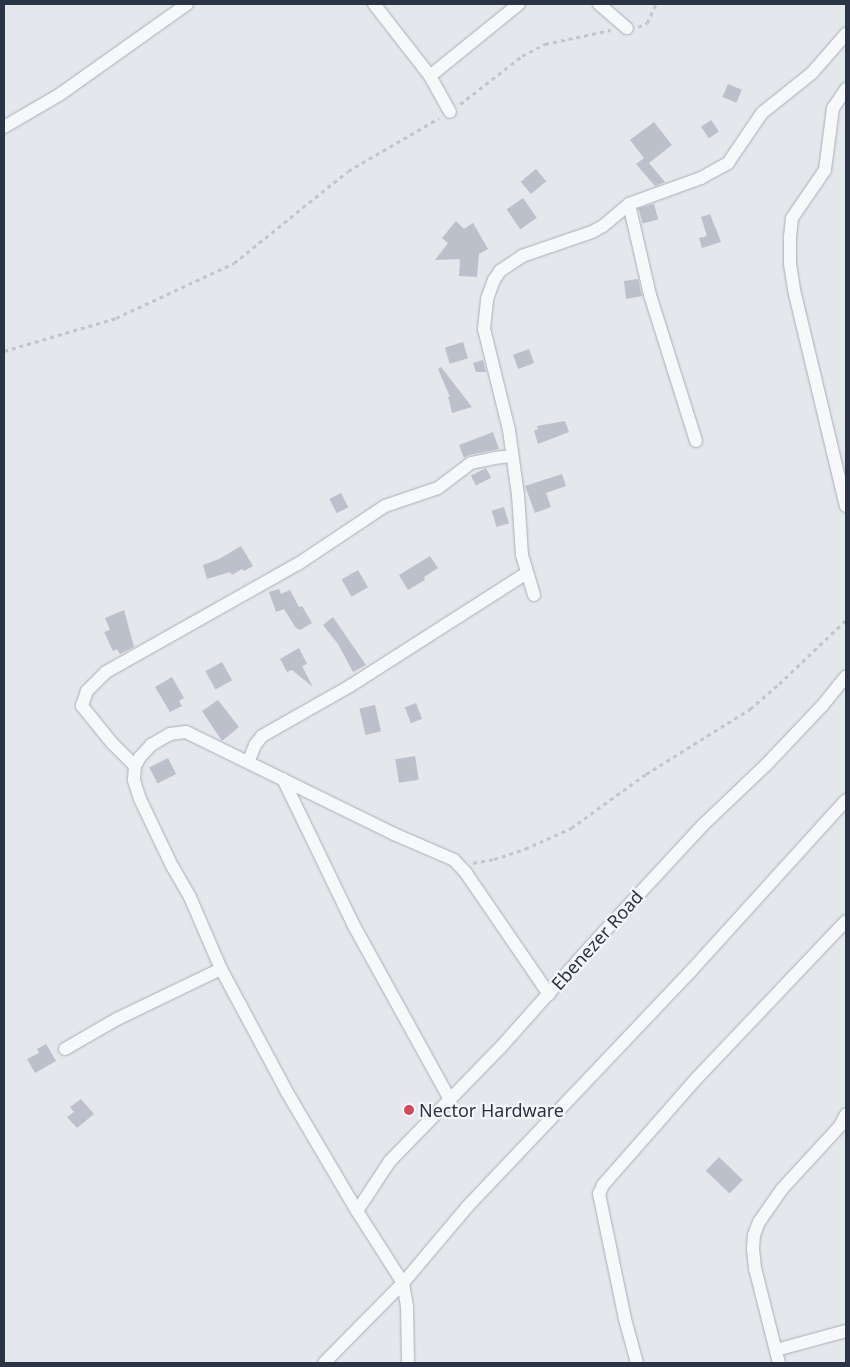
<!DOCTYPE html>
<style>
body{margin:0}
#map{position:relative;width:850px;height:1367px;overflow:hidden;background:#e4e7ec;font-family:"Noto Sans",sans-serif}
div>[style]{position:absolute}
[style*='--x']{left:calc(var(--x)*1px);top:calc(var(--y)*1px);width:calc(var(--w)*1px);rotate:calc(var(--a)*1deg)}
.building>*{inset:0;background:#bbc0ca;transform-origin:0 0}
.path>*{height:2.5px;margin-top:-1.25px;transform-origin:0;background:repeating-linear-gradient(90deg,#c2c5cb 0 4px,transparent 0 8px)}
.roads{filter:drop-shadow(0 0 1px #a9aeb7) drop-shadow(0 0 1px #a9aeb7)}
.street>*{height:12px;margin:-6px;padding:0 6px;transform-origin:6px;border-radius:6px;background:#f7f8fa}
.dots>*{width:14px;height:14px;translate:-50% -50%;box-sizing:border-box;border:2px solid #f4f6f9;border-radius:50%}
span{translate:-50% -50%;white-space:nowrap;text-align:center;line-height:1.15;-webkit-text-stroke:4.5px #f4f6f9;paint-order:stroke}
.street-label{font-size:18px;color:#2b3445}
.poi-label{font-size:18px;color:#2b3445}
.left{translate:0 -50%;text-align:left}
.frame{position:absolute;inset:0;border:5px solid #2b3445;pointer-events:none}
</style>
<div id="map">
<div class="building">
<div style="left:728px;top:84px;width:15px;height:14px;rotate:23deg"></div>
<div style="left:711px;top:120px;width:14px;height:12px;rotate:56deg"></div>
<div style="clip-path:polygon(654px 122px,672px 145px,649px 163px,665px 182px,655px 186px,636px 164px,644px 158px,630px 140px)"></div>
<div style="left:536px;top:169px;width:16px;height:20px;rotate:50deg"></div>
<div style="left:523px;top:198px;width:24px;height:20px;rotate:55deg"></div>
<div style="left:654px;top:204px;width:16px;height:16px;rotate:75deg"></div>
<div style="clip-path:polygon(710px 214px,721px 242px,702px 248px,699px 238px,707px 236px,701px 217px)"></div>
<div style="clip-path:polygon(456px 221px,464px 229px,473px 223px,488px 249px,479px 254px,477px 277px,459px 276px,460px 259px,435px 260px,448px 243px,442px 238px)"></div>
<div style="clip-path:polygon(638px 279px,642px 296px,626px 299px,624px 281px)"></div>
<div style="left:463px;top:342px;width:17px;height:19px;rotate:73deg"></div>
<div style="left:529px;top:349px;width:15px;height:17px;rotate:70deg"></div>
<div style="clip-path:polygon(483px 360px,486px 372px,476px 372px,473px 363px)"></div>
<div style="clip-path:polygon(441px 367px,472px 407px,452px 413px,448px 397px,450px 397px,438px 369px)"></div>
<div style="clip-path:polygon(565px 421px,569px 432px,538px 444px,534px 431px,538px 429px,537px 426px)"></div>
<div style="clip-path:polygon(493px 432px,499px 449px,469px 455px,464px 458px,459px 445px)"></div>
<div style="left:486px;top:468px;width:11px;height:17px;rotate:63deg"></div>
<div style="clip-path:polygon(562px 474px,566px 486px,546px 493px,551px 507px,535px 513px,525px 486px)"></div>
<div style="left:341px;top:493px;width:16px;height:13px;rotate:63deg"></div>
<div style="left:504px;top:507px;width:17px;height:13px;rotate:73deg"></div>
<div style="clip-path:polygon(241px 546px,253px 566px,244px 571px,242px 569px,232px 575px,230px 572px,207px 579px,203px 565px,219px 559px)"></div>
<div style="clip-path:polygon(430px 556px,438px 568px,424px 577px,425px 580px,408px 590px,399px 575px)"></div>
<div style="left:358px;top:570px;width:20px;height:19px;rotate:60deg"></div>
<div style="clip-path:polygon(279px 589px,281px 594px,290px 590px,299px 607px,302px 606px,312px 623px,300px 630px,296px 628px,284px 609px,276px 612px,269px 592px)"></div>
<div style="clip-path:polygon(124px 610px,134px 647px,120px 654px,117px 649px,113px 651px,104px 632px,110px 630px,105px 618px)"></div>
<div style="clip-path:polygon(333px 617px,366px 665px,353px 672px,338px 644px,323px 625px)"></div>
<div style="clip-path:polygon(299px 648px,307px 664px,302px 666px,313px 687px,292px 670px,287px 672px,280px 659px)"></div>
<div style="left:222px;top:662px;width:21px;height:19px;rotate:61deg"></div>
<div style="clip-path:polygon(172px 677px,184px 698px,179px 701px,182px 706px,170px 712px,155px 687px)"></div>
<div style="clip-path:polygon(218px 700px,239px 727px,222px 741px,202px 711px)"></div>
<div style="left:416px;top:703px;width:17px;height:12px;rotate:69deg"></div>
<div style="left:375px;top:705px;width:27px;height:16px;rotate:77deg"></div>
<div style="left:415px;top:756px;width:24px;height:20px;rotate:81deg"></div>
<div style="left:168px;top:758px;width:18px;height:21px;rotate:63deg"></div>
<div style="clip-path:polygon(46px 1044px,56px 1061px,35px 1073px,27px 1059px,39px 1053px,37px 1049px)"></div>
<div style="clip-path:polygon(81px 1099px,94px 1114px,77px 1128px,67px 1117px,74px 1112px,70px 1107px)"></div>
<div style="left:719px;top:1157px;width:33px;height:19px;rotate:44deg"></div>
</div>
<div class="path">
<div style="--x:638;--y:27;--w:10;--a:-24"></div>
<div style="--x:647;--y:23;--w:21;--a:-65"></div>
<div style="--x:460;--y:104;--w:78;--a:-37.7"></div>
<div style="--x:522;--y:56;--w:26;--a:-28"></div>
<div style="--x:545;--y:44;--w:67;--a:-12"></div>
<div style="--x:4;--y:351;--w:117;--a:-16.4"></div>
<div style="--x:116;--y:318;--w:130;--a:-25"></div>
<div style="--x:234;--y:263;--w:146;--a:-38.9"></div>
<div style="--x:348;--y:171;--w:105;--a:-30.2"></div>
<div style="--x:473;--y:863;--w:21;--a:-11"></div>
<div style="--x:494;--y:859;--w:33;--a:-18"></div>
<div style="--x:525;--y:849;--w:51;--a:-24.5"></div>
<div style="--x:571;--y:828;--w:92;--a:-35.8"></div>
<div style="--x:646;--y:774;--w:123;--a:-32"></div>
<div style="--x:750;--y:709;--w:38;--a:-41"></div>
<div style="--x:779;--y:684;--w:93;--a:-43.7"></div>
</div>
<div class="roads">
<div class="street">
<div style="--x:374;--y:4;--w:91;--a:52.1"></div>
<div style="--x:430;--y:76;--w:41;--a:60.9"></div>
<div style="--x:599;--y:4;--w:37;--a:41"></div>
<div style="--x:430;--y:76;--w:114;--a:-39"></div>
<div style="--x:846;--y:89;--w:23;--a:124"></div>
<div style="--x:833;--y:108;--w:63;--a:97.4"></div>
<div style="--x:825;--y:170;--w:58;--a:124.5"></div>
<div style="--x:792;--y:218;--w:20;--a:96"></div>
<div style="--x:790;--y:238;--w:26;--a:90"></div>
<div style="--x:790;--y:264;--w:26;--a:81"></div>
<div style="--x:794;--y:290;--w:222;--a:76.5"></div>
<div style="--x:4;--y:127;--w:64;--a:-30.2"></div>
<div style="--x:59;--y:95;--w:157;--a:-35.4"></div>
<div style="--x:629;--y:204;--w:93;--a:77"></div>
<div style="--x:650;--y:295;--w:153;--a:72.5"></div>
<div style="--x:534;--y:595;--w:42;--a:-106.7"></div>
<div style="--x:522;--y:555;--w:60;--a:-93.8"></div>
<div style="--x:518;--y:495;--w:66;--a:-97.9"></div>
<div style="--x:509;--y:430;--w:104;--a:-103.9"></div>
<div style="--x:484;--y:329;--w:30;--a:-84"></div>
<div style="--x:487;--y:299;--w:20;--a:-70"></div>
<div style="--x:494;--y:280;--w:11;--a:-56"></div>
<div style="--x:500;--y:271;--w:27;--a:-34"></div>
<div style="--x:522;--y:256;--w:74;--a:-18.9"></div>
<div style="--x:592;--y:232;--w:13;--a:-29"></div>
<div style="--x:603;--y:226;--w:34;--a:-40"></div>
<div style="--x:629;--y:204;--w:77;--a:-19.9"></div>
<div style="--x:701;--y:178;--w:31;--a:-29"></div>
<div style="--x:728;--y:163;--w:60;--a:-55.8"></div>
<div style="--x:762;--y:113;--w:64;--a:-38.7"></div>
<div style="--x:812;--y:73;--w:52;--a:-48.9"></div>
<div style="--x:249;--y:760;--w:16;--a:-68"></div>
<div style="--x:255;--y:745;--w:11;--a:-52"></div>
<div style="--x:262;--y:736;--w:101;--a:-29.6"></div>
<div style="--x:350;--y:686;--w:210;--a:-32.6"></div>
<div style="--x:135;--y:766;--w:33;--a:-135"></div>
<div style="--x:112;--y:743;--w:48;--a:-129"></div>
<div style="--x:82;--y:706;--w:16;--a:-72"></div>
<div style="--x:87;--y:691;--w:27;--a:-45"></div>
<div style="--x:106;--y:672;--w:220;--a:-29.4"></div>
<div style="--x:298;--y:564;--w:105;--a:-33.7"></div>
<div style="--x:385;--y:506;--w:56;--a:-18.8"></div>
<div style="--x:438;--y:488;--w:41;--a:-37.1"></div>
<div style="--x:471;--y:463;--w:24;--a:-12"></div>
<div style="--x:494;--y:458;--w:18;--a:-6"></div>
<div style="--x:283;--y:779;--w:161;--a:64.2"></div>
<div style="--x:353;--y:924;--w:201;--a:61.1"></div>
<div style="--x:65;--y:1049;--w:60;--a:-30"></div>
<div style="--x:117;--y:1019;--w:115;--a:-25.7"></div>
<div style="--x:357;--y:1211;--w:60;--a:-56.6"></div>
<div style="--x:390;--y:1161;--w:158;--a:-45.8"></div>
<div style="--x:500;--y:1048;--w:134;--a:-48.3"></div>
<div style="--x:589;--y:948;--w:169;--a:-47.2"></div>
<div style="--x:704;--y:824;--w:86;--a:-43.6"></div>
<div style="--x:766;--y:765;--w:81;--a:-46.5"></div>
<div style="--x:822;--y:706;--w:38;--a:-51"></div>
<div style="--x:776;--y:1350;--w:73;--a:-15.2"></div>
<div style="--x:324;--y:1363;--w:112;--a:-45.4"></div>
<div style="--x:403;--y:1283;--w:99;--a:-49.9"></div>
<div style="--x:467;--y:1207;--w:324;--a:-46.5"></div>
<div style="--x:690;--y:972;--w:232;--a:-47.8"></div>
<div style="--x:408;--y:1363;--w:57;--a:-91"></div>
<div style="--x:407;--y:1306;--w:23;--a:-100"></div>
<div style="--x:403;--y:1283;--w:85;--a:-122.6"></div>
<div style="--x:357;--y:1211;--w:138;--a:-120.5"></div>
<div style="--x:287;--y:1092;--w:140;--a:-118.2"></div>
<div style="--x:221;--y:969;--w:78;--a:-113.3"></div>
<div style="--x:190;--y:897;--w:34;--a:-120"></div>
<div style="--x:173;--y:868;--w:76;--a:-115.6"></div>
<div style="--x:140;--y:799;--w:20;--a:-108"></div>
<div style="--x:134;--y:780;--w:14;--a:-86"></div>
<div style="--x:135;--y:766;--w:10;--a:-61"></div>
<div style="--x:140;--y:757;--w:16;--a:-47"></div>
<div style="--x:151;--y:745;--w:22;--a:-30"></div>
<div style="--x:170;--y:734;--w:16;--a:-7"></div>
<div style="--x:186;--y:732;--w:232;--a:26.1"></div>
<div style="--x:394;--y:834;--w:65;--a:23.4"></div>
<div style="--x:454;--y:860;--w:18;--a:47"></div>
<div style="--x:466;--y:873;--w:147;--a:55.6"></div>
<div style="--x:637;--y:1363;--w:46;--a:-105.3"></div>
<div style="--x:625;--y:1319;--w:128;--a:-101.7"></div>
<div style="--x:599;--y:1194;--w:10;--a:-66"></div>
<div style="--x:603;--y:1185;--w:142;--a:-48.7"></div>
<div style="--x:697;--y:1078;--w:216;--a:-46.5"></div>
<div style="--x:779;--y:1363;--w:98;--a:-104.2"></div>
<div style="--x:755;--y:1268;--w:19;--a:-96"></div>
<div style="--x:753;--y:1249;--w:14;--a:-86"></div>
<div style="--x:754;--y:1235;--w:14;--a:-69"></div>
<div style="--x:759;--y:1222;--w:40;--a:-55.1"></div>
<div style="--x:782;--y:1189;--w:86;--a:-47.4"></div>
<div style="--x:840;--y:1126;--w:13;--a:-63"></div>
</div>
</div>
<div class="dots">
<div style="left:409px;top:1110px;background:#d1495b"></div>
</div>
<div class="street-label">
<span style="left:597px;top:940px;rotate:-48deg">Ebenezer Road</span>
</div>
<div class="poi-label">
<span class="left" style="left:419px;top:1110px">Nector Hardware</span>
</div>
<div class="frame"></div>
</div>
